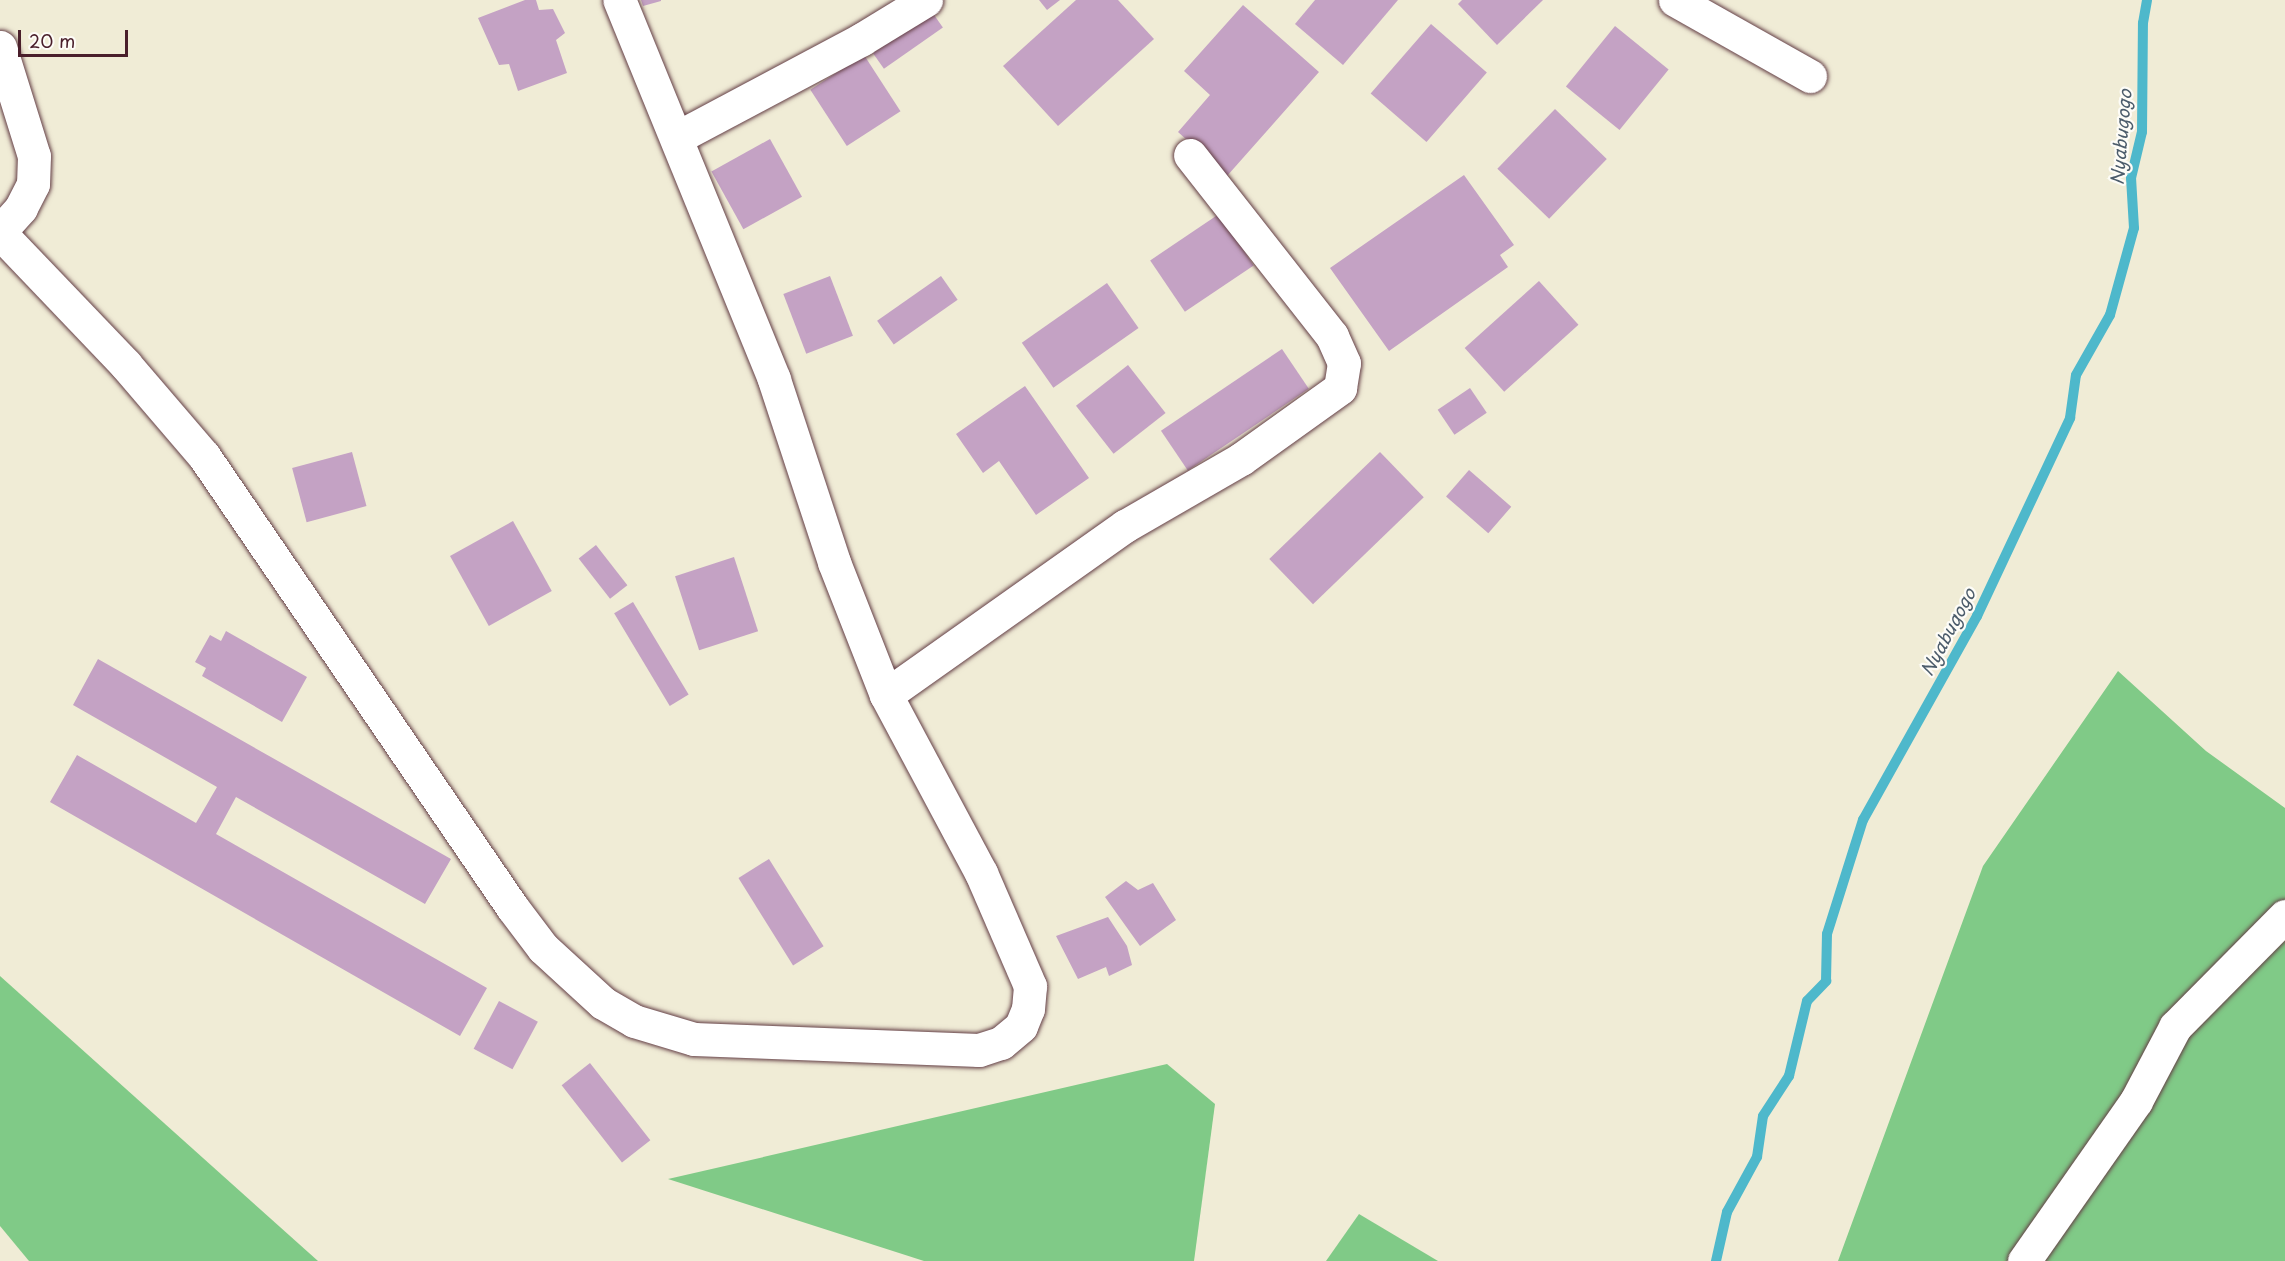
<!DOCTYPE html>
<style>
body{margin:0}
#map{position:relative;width:2285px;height:1261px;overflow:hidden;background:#f0ecd6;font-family:"Playpen Sans",sans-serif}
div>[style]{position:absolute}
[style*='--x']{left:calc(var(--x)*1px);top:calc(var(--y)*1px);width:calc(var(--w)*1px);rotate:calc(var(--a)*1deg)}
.green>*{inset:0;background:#80ca87}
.stream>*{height:10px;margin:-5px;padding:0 5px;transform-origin:5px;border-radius:5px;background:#4eb8cb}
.building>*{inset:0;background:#c4a2c4;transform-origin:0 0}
.roads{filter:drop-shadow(0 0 2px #633e45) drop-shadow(0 0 2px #633e45)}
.minor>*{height:33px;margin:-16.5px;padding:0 16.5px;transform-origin:16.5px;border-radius:16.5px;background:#fff}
span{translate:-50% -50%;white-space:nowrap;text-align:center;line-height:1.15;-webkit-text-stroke:4.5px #fdfcf7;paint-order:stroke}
.water-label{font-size:18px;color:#4c5c6b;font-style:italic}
.scale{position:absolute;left:18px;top:30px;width:110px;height:27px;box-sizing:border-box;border:3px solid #4a1f2b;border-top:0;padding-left:8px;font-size:18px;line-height:21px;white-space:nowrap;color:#4a1f2b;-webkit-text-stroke:4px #fdfcf7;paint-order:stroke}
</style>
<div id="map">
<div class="green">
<div style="clip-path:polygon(2118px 671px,2206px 751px,2285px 808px,2285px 1261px,1838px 1261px,1983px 866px)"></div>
<div style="clip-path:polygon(0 976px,318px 1261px,29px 1261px,0 1226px)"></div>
<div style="clip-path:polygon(1167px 1064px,1215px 1104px,1194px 1261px,924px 1261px,668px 1179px)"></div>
<div style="clip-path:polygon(1359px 1214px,1438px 1261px,1326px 1261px)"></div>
</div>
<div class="stream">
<div style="--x:1716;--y:1261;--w:50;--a:-77.3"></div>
<div style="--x:1727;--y:1212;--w:63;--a:-61.4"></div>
<div style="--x:1757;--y:1157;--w:41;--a:-81.7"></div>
<div style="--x:1763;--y:1116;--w:48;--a:-57"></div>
<div style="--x:1789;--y:1076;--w:77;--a:-76.5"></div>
<div style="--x:1807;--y:1001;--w:28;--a:-46"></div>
<div style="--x:1826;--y:981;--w:47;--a:-88.8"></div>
<div style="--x:1827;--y:934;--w:120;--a:-72.5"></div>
<div style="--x:1863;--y:820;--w:234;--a:-60.8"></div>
<div style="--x:1977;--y:616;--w:219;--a:-64.8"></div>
<div style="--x:2070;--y:418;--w:43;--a:-82.1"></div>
<div style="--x:2076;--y:375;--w:69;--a:-60.5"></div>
<div style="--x:2110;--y:315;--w:90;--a:-74.6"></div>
<div style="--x:2134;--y:228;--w:50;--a:-93.4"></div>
<div style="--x:2131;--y:178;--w:47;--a:-76.6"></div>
<div style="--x:2142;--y:132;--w:109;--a:-89.5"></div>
<div style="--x:2143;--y:23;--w:23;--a:-80"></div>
</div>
<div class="building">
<div style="clip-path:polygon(525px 0,536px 0,539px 10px,553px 9px,565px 33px,556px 40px,567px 73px,518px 91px,509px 64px,499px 65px,478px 18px)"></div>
<div style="clip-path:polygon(641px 0,661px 0,661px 1px,643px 6px)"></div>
<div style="clip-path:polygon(1039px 0,1060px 0,1047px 10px)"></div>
<div style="clip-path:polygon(1076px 0,1118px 0,1154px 39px,1058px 126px,1003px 66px)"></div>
<div style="clip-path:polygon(1315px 0,1398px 0,1343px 65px,1295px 24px)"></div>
<div style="clip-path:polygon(1462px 0,1543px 0,1497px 45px,1458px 4px)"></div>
<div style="clip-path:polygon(1243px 5px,1319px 72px,1227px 176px,1178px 132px,1210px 95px,1184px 71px)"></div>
<div style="left:932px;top:12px;width:19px;height:72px;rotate:55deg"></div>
<div style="left:1431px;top:24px;width:74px;height:92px;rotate:41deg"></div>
<div style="left:1615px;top:26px;width:69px;height:78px;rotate:39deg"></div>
<div style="left:864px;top:55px;width:67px;height:64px;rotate:57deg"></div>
<div style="left:1555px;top:109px;width:72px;height:83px;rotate:44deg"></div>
<div style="left:770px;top:139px;width:66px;height:67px;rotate:61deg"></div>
<div style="clip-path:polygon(1464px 175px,1514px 245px,1500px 255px,1508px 267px,1389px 351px,1330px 268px)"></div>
<div style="left:1219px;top:214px;width:62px;height:83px;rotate:56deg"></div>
<div style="left:830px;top:276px;width:64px;height:50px;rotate:69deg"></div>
<div style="left:941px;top:276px;width:29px;height:78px;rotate:55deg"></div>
<div style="left:1539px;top:281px;width:59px;height:100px;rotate:48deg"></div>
<div style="left:1107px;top:283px;width:55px;height:104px;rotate:55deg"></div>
<div style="left:1282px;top:349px;width:48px;height:146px;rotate:56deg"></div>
<div style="left:1128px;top:365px;width:61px;height:66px;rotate:52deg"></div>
<div style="clip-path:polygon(1025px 386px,1089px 478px,1036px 515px,999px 461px,983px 473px,956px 434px)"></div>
<div style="left:1470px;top:388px;width:30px;height:39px;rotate:56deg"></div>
<div style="left:352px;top:452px;width:56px;height:62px;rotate:75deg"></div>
<div style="left:1380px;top:452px;width:63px;height:154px;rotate:46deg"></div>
<div style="left:1469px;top:470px;width:56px;height:35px;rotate:41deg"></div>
<div style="left:513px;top:521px;width:80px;height:72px;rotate:61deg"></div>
<div style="left:596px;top:545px;width:51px;height:22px;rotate:52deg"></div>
<div style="left:734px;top:557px;width:78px;height:62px;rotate:72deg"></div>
<div style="left:633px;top:602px;width:108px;height:22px;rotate:59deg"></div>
<div style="clip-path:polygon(226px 631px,307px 677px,282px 722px,202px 676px,206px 668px,195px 662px,210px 635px,221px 641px)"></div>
<div style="clip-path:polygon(98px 659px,451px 859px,425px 904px,236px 797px,216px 834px,487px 988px,460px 1036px,50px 802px,77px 755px,196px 823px,217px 787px,73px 705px)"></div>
<div style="left:769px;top:859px;width:103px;height:36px;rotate:58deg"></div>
<div style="clip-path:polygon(1126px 881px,1138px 890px,1153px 883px,1176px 920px,1140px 946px,1105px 897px)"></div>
<div style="clip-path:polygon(1108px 917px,1127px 946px,1132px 965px,1109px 976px,1106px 967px,1078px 979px,1056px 936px)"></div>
<div style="left:499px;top:1001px;width:44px;height:54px;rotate:28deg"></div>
<div style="left:590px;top:1063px;width:98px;height:36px;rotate:52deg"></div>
</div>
<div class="roads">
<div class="minor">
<div style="--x:1675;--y:0;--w:155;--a:29.4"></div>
<div style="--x:0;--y:47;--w:114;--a:72.7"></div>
<div style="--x:34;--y:156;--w:28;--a:92"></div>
<div style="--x:33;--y:184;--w:27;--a:117"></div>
<div style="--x:21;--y:208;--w:31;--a:132"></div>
<div style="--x:678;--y:137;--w:208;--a:-28"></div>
<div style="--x:862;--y:39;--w:75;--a:-31.4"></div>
<div style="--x:0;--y:233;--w:182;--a:46.3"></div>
<div style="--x:126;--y:365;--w:120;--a:49.4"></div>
<div style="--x:204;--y:456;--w:546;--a:55.67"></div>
<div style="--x:512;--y:907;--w:51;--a:52.9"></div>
<div style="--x:543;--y:948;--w:81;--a:42.5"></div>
<div style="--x:603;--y:1003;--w:36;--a:30"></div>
<div style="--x:634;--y:1021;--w:63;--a:16.7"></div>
<div style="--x:694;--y:1039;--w:285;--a:2.2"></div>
<div style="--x:979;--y:1050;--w:23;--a:-18"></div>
<div style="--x:1001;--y:1043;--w:26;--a:-40"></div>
<div style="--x:1021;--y:1026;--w:18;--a:-68"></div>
<div style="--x:1028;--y:1009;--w:23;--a:-85"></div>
<div style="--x:1030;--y:986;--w:123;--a:-113.4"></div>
<div style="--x:981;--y:873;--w:202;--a:-118.1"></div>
<div style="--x:886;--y:695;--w:143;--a:-111.4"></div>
<div style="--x:834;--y:562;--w:193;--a:-108.2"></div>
<div style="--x:774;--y:379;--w:409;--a:-112.2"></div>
<div style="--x:886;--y:695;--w:293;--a:-35.3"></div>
<div style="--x:1125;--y:526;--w:134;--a:-30"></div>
<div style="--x:1241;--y:459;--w:122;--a:-35.6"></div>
<div style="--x:1340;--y:388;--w:25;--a:-81"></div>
<div style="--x:1344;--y:363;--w:30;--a:-114"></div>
<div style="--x:1332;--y:336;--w:230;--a:-128.1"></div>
<div style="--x:2024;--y:1261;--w:195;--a:-55"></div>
<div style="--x:2136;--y:1101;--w:84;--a:-62.2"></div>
<div style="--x:2175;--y:1027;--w:156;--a:-45.3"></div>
</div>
</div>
<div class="water-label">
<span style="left:2121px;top:137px;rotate:-85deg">Nyabugogo</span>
<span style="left:1948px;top:632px;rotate:-62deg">Nyabugogo</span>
</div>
<div class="scale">20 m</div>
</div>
